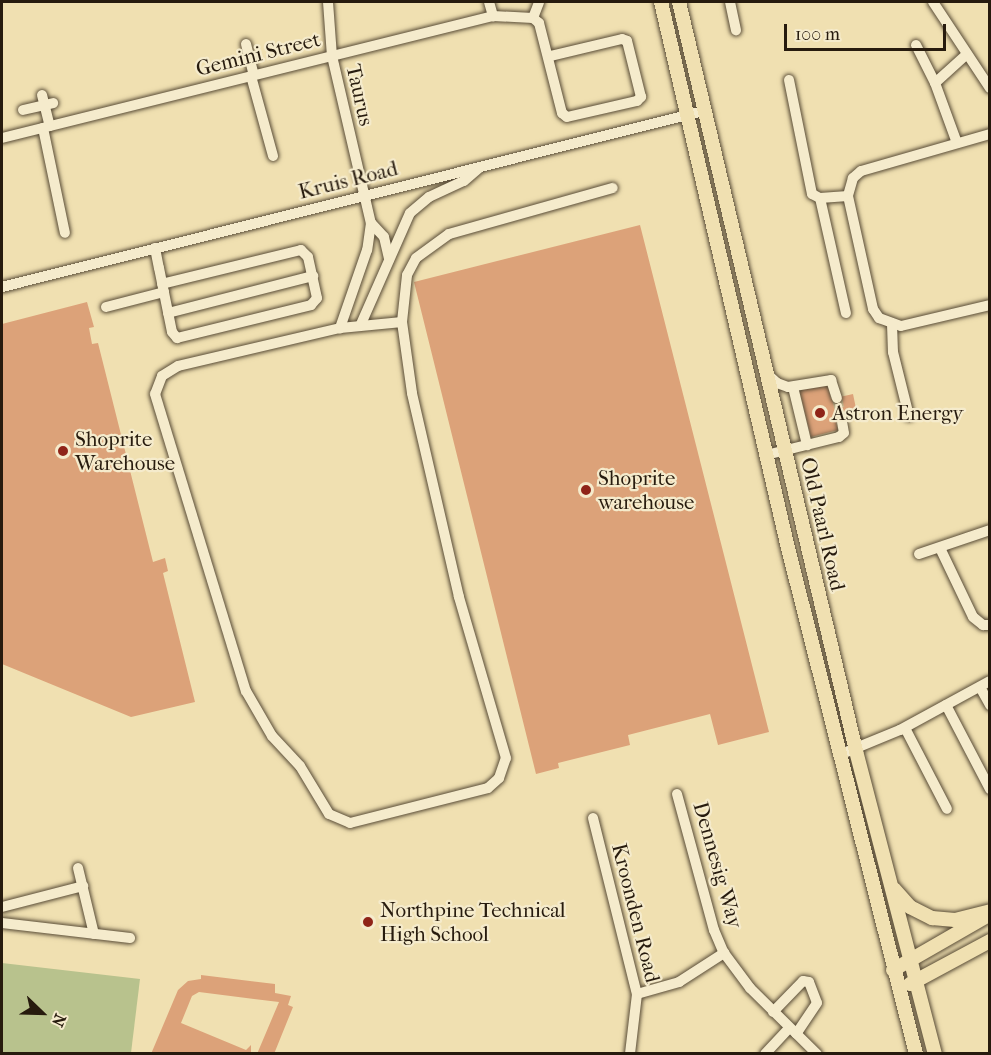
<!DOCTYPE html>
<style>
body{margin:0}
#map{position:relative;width:991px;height:1055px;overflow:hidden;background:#f0e0b1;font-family:"IM FELL French Canon",serif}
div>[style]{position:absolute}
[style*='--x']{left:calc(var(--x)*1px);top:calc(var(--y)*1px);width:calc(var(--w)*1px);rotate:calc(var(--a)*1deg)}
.green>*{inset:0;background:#b8c28d}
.building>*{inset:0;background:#dca279}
.minor-tunnel>*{height:10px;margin-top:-5px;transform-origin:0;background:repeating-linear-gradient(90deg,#c8b990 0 10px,transparent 0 15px)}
.roads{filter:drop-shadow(0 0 2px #594c37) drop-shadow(0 0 2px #594c37)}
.minor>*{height:10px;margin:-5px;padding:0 5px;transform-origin:5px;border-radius:5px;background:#f5ebcc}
.major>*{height:14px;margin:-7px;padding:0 7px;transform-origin:7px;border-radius:7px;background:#f0e0b1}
.dots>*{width:16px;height:16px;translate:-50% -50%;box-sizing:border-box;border:3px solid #f5ebcc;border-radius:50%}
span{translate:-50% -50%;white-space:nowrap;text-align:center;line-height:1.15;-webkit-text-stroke:4.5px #f5ebcc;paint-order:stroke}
.street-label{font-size:21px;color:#271b0e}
.poi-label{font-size:21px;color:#271b0e}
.left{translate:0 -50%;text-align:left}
.frame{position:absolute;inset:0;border:3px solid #271b0e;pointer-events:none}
.north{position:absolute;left:12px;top:983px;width:60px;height:60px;-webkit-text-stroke:4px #f5ebcc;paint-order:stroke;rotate:113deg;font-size:16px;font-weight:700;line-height:24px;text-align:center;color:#271b0e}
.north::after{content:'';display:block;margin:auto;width:21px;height:27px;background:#271b0e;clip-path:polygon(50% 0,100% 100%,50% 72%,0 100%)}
.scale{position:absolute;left:784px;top:24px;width:162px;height:27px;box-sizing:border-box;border:3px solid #271b0e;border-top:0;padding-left:8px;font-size:18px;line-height:21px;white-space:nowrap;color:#271b0e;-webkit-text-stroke:4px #f5ebcc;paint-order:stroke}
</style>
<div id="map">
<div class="green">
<div style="clip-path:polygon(2px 963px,140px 979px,131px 1053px,2px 1053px)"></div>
</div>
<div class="building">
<div style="clip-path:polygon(640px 225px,769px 732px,718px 745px,710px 714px,628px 735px,630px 745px,558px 763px,559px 768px,536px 774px,414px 282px)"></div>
<div style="clip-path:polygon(87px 302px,94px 327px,89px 328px,92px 344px,98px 343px,153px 562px,165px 558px,168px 571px,163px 573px,195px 702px,131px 717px,2px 664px,2px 324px)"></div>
<div style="clip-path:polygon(827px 382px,831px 399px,853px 394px,858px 418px,836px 423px,838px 430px,811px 437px,799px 389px)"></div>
<div style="clip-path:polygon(201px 975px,275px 984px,275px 993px,291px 996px,288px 1005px,293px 1007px,274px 1054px,257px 1054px,279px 1002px,199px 992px,192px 996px,181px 1023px,246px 1050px,251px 1045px,251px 1054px,151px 1054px,178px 990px,188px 981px,201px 979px)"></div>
</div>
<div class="minor-tunnel">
<div style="--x:837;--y:398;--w:25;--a:78"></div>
</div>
<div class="roads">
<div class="minor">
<div style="--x:328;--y:2;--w:54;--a:85.8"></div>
<div style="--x:332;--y:56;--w:171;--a:76.9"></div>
<div style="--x:371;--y:223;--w:27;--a:98"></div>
<div style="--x:367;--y:250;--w:83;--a:109.1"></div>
<div style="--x:489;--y:2;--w:15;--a:74"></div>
<div style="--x:730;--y:2;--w:29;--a:78"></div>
<div style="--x:933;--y:2;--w:103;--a:56.5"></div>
<div style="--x:533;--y:18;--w:17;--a:-69"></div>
<div style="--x:246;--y:44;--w:32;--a:76"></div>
<div style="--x:916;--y:45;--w:42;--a:63.4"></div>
<div style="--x:251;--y:76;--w:83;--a:74.6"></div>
<div style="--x:789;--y:80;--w:116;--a:78.6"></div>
<div style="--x:812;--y:194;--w:9;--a:27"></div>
<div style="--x:820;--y:198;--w:28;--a:-4"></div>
<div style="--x:42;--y:95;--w:32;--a:76"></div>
<div style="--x:23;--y:110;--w:31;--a:-13"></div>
<div style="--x:43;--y:128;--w:107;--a:78.2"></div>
<div style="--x:990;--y:134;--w:134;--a:164"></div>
<div style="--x:861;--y:171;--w:11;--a:139"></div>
<div style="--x:853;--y:178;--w:19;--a:106"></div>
<div style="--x:848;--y:196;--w:116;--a:77.5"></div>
<div style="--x:873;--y:309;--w:11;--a:56"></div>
<div style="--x:879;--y:318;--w:23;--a:20"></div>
<div style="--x:901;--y:326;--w:91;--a:-13.3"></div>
<div style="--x:2;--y:138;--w:506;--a:-13.95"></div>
<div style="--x:493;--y:16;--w:40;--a:2.9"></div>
<div style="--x:533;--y:18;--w:8;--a:40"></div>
<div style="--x:539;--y:23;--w:93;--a:75.7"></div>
<div style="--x:562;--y:113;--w:6;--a:39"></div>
<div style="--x:567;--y:117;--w:72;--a:-12.9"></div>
<div style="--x:637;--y:101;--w:6;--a:-45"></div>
<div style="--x:641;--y:97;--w:58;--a:-104"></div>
<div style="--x:627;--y:41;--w:5;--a:-158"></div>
<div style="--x:622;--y:39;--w:74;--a:166.7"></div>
<div style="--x:957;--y:143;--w:64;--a:-110.1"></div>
<div style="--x:935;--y:83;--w:43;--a:-42.2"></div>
<div style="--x:820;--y:198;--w:118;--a:77.3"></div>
<div style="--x:371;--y:223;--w:19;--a:47"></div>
<div style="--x:384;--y:237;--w:23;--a:77"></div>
<div style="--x:155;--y:248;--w:20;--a:79"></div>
<div style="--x:159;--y:268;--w:65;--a:78.5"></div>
<div style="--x:172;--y:332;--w:8;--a:50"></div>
<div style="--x:177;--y:338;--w:138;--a:-13.8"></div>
<div style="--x:311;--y:305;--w:9;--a:-49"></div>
<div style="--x:317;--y:298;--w:42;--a:-102.4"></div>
<div style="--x:308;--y:257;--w:10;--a:-135"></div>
<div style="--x:301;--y:250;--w:143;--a:166.3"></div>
<div style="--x:2;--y:287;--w:723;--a:-14.09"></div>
<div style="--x:106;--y:307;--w:60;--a:-14.5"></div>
<div style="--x:168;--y:313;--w:150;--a:-14.3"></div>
<div style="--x:402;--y:322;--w:62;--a:174.5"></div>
<div style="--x:340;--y:328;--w:166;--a:166.8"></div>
<div style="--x:178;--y:366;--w:19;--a:148"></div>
<div style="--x:162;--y:376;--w:19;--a:111"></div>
<div style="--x:155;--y:394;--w:311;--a:73"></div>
<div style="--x:246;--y:691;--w:52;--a:60"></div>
<div style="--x:272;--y:736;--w:41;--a:47"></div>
<div style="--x:300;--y:766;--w:56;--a:58.9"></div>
<div style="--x:329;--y:814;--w:23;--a:23"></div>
<div style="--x:350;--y:823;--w:142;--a:-14.2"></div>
<div style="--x:488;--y:788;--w:15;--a:-42"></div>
<div style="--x:499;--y:778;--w:21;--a:-71"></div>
<div style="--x:506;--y:758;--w:168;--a:-106.3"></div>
<div style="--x:459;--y:597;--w:209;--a:-103"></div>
<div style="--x:412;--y:393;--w:72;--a:-98"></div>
<div style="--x:402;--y:322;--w:47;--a:-83.9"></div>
<div style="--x:407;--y:275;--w:19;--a:-62"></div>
<div style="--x:416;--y:258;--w:41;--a:-36"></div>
<div style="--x:449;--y:234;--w:170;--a:-15.7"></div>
<div style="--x:361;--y:324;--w:121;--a:-66.2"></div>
<div style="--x:410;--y:213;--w:25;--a:-40"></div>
<div style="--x:429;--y:197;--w:38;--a:-25"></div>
<div style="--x:464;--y:181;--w:20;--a:-41"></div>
<div style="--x:892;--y:324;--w:28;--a:88"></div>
<div style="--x:893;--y:352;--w:66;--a:76"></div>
<div style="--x:766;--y:373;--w:15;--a:42"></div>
<div style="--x:777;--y:383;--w:12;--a:20"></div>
<div style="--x:788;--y:387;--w:44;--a:-9.2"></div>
<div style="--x:831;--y:380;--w:19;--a:72"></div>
<div style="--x:793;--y:387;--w:60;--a:76.4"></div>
<div style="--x:766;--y:455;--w:75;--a:-13.9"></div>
<div style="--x:839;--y:437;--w:6;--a:-39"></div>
<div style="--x:844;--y:433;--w:11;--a:-100"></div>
<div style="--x:940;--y:548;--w:76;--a:64.4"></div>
<div style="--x:973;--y:617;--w:13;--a:39"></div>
<div style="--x:983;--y:625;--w:7;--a:0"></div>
<div style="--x:919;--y:554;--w:75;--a:-18.7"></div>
<div style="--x:980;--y:687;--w:21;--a:61"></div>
<div style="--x:946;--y:705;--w:95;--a:62.4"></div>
<div style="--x:905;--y:728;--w:91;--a:62.6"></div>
<div style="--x:839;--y:755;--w:66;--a:-22.3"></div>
<div style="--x:900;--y:730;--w:102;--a:-28.6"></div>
<div style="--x:677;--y:794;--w:141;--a:74.8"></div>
<div style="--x:714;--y:930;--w:25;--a:67"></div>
<div style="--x:724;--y:953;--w:44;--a:53.4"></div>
<div style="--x:750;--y:988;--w:94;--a:44.6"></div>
<div style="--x:593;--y:818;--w:181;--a:76"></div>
<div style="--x:637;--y:994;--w:60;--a:96.7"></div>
<div style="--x:78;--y:868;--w:68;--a:76.4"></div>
<div style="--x:2;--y:907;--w:84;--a:-14.5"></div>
<div style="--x:2;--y:923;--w:129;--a:6.7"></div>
<div style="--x:637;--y:994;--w:44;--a:-15.9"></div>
<div style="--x:679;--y:982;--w:54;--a:-32.8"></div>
<div style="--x:773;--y:1012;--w:43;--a:-45.9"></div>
<div style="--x:803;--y:981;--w:6;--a:9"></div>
<div style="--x:809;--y:982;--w:22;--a:69"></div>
<div style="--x:817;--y:1003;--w:37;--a:124"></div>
<div style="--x:765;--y:1054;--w:35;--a:-47"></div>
</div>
<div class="major">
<div style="--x:661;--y:2;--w:556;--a:76.91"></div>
<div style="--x:787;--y:544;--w:526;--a:75.81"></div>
<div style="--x:679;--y:2;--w:770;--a:76.7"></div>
<div style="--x:856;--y:751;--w:313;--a:75.4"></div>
<div style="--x:894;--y:889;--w:24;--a:48"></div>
<div style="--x:910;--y:907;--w:25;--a:27"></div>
<div style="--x:932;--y:918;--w:23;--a:5"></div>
<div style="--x:955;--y:920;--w:36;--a:-14"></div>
<div style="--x:893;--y:970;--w:106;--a:-29.9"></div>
<div style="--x:910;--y:984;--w:91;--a:-28.3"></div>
</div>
</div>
<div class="dots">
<div style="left:820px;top:413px;background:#8f2418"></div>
<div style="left:63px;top:451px;background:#8f2418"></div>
<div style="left:586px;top:490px;background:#8f2418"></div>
<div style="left:368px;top:922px;background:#8f2418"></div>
</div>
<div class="street-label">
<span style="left:258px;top:54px;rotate:-14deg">Gemini Street</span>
<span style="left:360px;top:95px;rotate:77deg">Taurus</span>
<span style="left:348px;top:180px;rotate:-14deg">Kruis Road</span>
<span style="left:823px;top:524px;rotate:77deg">Old Paarl Road</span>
<span style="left:718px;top:865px;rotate:74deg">Dennesig Way</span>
<span style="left:636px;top:913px;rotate:76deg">Kroonden Road</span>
</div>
<div class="poi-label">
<span class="left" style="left:832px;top:413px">Astron Energy</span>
<span class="left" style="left:75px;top:451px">Shoprite<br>Warehouse</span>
<span class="left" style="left:598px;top:490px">Shoprite<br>warehouse</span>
<span class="left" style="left:380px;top:922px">Northpine Technical<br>High School</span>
</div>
<div class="frame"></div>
<div class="north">N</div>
<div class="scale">100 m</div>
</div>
